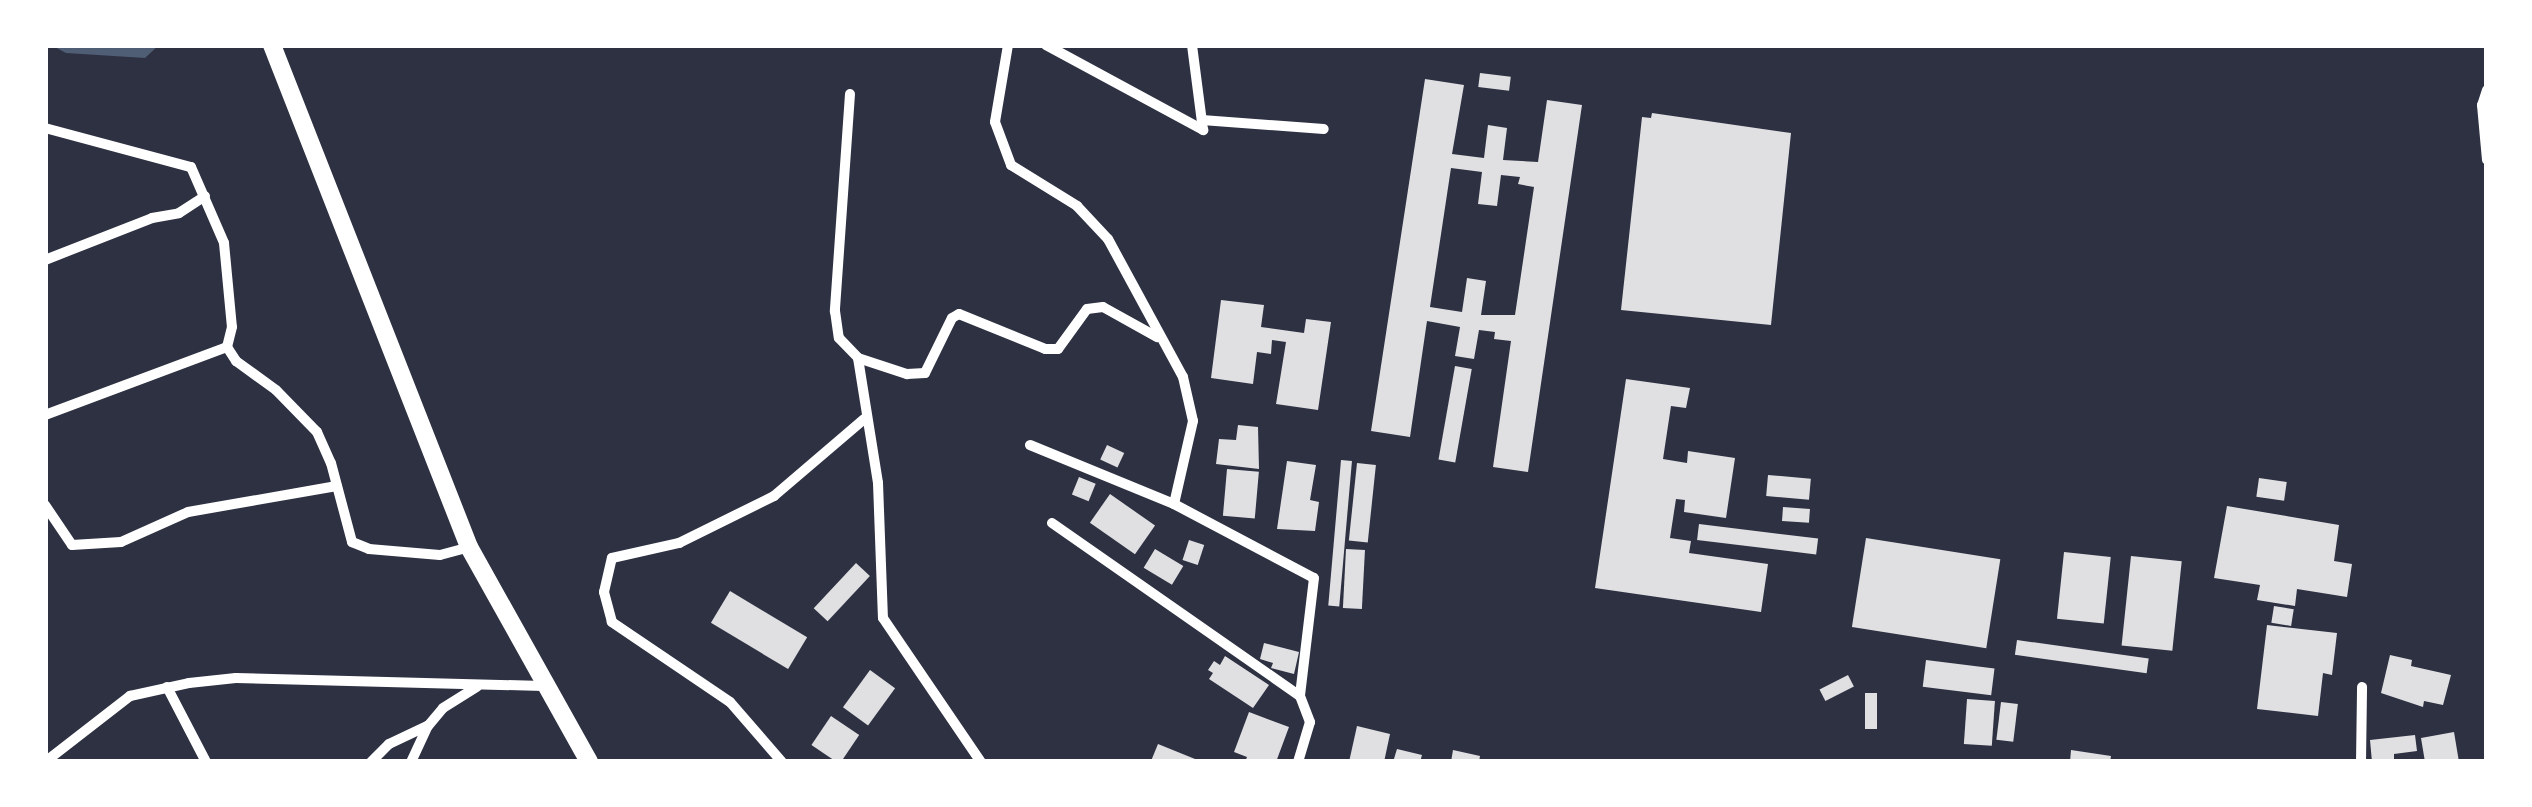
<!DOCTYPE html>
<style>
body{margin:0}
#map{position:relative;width:2532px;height:807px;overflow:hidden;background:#2d3142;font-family:"DM Sans",sans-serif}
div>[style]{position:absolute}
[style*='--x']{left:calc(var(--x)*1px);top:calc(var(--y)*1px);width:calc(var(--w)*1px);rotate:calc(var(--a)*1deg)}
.water>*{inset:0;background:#4f5d75}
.building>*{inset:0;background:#e0e0e3;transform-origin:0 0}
.minor>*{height:10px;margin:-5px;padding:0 5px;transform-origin:5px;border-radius:5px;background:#fff}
.primary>*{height:18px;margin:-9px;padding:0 9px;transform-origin:9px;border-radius:9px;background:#fff}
span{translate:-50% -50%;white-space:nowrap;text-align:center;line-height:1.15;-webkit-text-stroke:10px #fff;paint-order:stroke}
.frame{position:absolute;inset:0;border:48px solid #fff;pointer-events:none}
</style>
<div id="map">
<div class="water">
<div style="clip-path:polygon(51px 45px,159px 45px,145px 58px,66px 53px)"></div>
</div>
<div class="building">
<div style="left:1480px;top:73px;width:31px;height:14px;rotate:7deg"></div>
<div style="clip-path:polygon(evenodd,1425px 79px,1464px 85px,1452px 154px,1484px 158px,1488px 125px,1507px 128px,1503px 160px,1538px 162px,1547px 100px,1582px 105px,1528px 472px,1493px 467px,1511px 341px,1494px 339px,1495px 332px,1479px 330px,1474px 359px,1455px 356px,1460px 327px,1427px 321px,1410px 437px,1371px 431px,1425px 79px,1451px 168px,1482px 172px,1478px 204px,1497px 206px,1501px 175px,1520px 177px,1518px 184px,1534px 187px,1515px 315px,1481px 315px,1486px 281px,1467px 278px,1462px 312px,1430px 307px,1451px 168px)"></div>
<div style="clip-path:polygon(1652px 113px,1791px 133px,1771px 325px,1621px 310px,1642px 117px,1651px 118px)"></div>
<div style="clip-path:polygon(1221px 300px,1264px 305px,1261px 327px,1304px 333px,1306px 319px,1331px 322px,1318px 410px,1276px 404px,1286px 342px,1272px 340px,1271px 354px,1257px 352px,1253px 384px,1211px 378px)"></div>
<div style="left:1455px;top:366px;width:17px;height:95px;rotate:10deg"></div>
<div style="clip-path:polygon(1626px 379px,1690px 388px,1686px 408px,1671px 406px,1663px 459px,1687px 463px,1688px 451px,1735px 458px,1726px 518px,1684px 512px,1685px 500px,1676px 499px,1670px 538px,1691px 541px,1689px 553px,1768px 564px,1761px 612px,1595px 588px)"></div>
<div style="clip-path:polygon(1238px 425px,1258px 427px,1259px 469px,1216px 464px,1219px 439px,1236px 440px)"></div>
<div style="left:1107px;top:445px;width:19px;height:16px;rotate:25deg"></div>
<div style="left:1341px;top:460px;width:11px;height:146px;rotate:5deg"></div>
<div style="clip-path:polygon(1287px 461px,1316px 465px,1310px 500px,1319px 502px,1315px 531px,1277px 529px)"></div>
<div style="left:1357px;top:463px;width:19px;height:78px;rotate:6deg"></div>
<div style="left:1227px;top:469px;width:32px;height:47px;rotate:5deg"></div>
<div style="left:1768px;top:475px;width:43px;height:21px;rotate:5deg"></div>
<div style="left:1079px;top:477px;width:18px;height:19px;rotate:22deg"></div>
<div style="left:2259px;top:478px;width:28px;height:19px;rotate:8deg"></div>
<div style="left:1110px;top:494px;width:55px;height:35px;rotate:35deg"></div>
<div style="clip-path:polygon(2227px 506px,2339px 525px,2334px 561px,2352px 564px,2347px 597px,2297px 589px,2295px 606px,2257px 600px,2260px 585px,2214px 578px)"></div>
<div style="left:1783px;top:507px;width:27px;height:14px;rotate:4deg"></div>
<div style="left:1699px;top:524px;width:120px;height:16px;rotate:7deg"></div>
<div style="left:1866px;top:538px;width:136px;height:90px;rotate:9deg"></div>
<div style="left:1189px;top:540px;width:16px;height:21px;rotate:18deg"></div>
<div style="left:1155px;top:549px;width:33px;height:22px;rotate:31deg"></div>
<div style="left:1346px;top:549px;width:19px;height:59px;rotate:3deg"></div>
<div style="left:2064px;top:552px;width:47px;height:67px;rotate:6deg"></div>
<div style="left:2131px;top:556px;width:51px;height:90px;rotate:6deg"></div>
<div style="left:856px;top:563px;width:19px;height:62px;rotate:43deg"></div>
<div style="left:730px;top:591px;width:90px;height:37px;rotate:31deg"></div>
<div style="left:2274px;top:606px;width:20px;height:17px;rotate:9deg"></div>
<div style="clip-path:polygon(2267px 625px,2337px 633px,2332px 675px,2323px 673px,2318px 716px,2257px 709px)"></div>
<div style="left:2017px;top:640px;width:133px;height:15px;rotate:8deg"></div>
<div style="clip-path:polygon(1264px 643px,1299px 652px,1294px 674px,1271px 668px,1273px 663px,1260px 659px)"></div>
<div style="clip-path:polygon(2390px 655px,2412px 660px,2411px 666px,2451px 675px,2443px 705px,2424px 701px,2423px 707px,2381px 693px)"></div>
<div style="clip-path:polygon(1225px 656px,1269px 685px,1253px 708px,1209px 679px,1213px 673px,1208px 670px,1214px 661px,1220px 665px)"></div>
<div style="left:1926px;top:660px;width:69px;height:27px;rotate:7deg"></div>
<div style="left:870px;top:670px;width:31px;height:46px;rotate:36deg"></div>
<div style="left:1848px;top:675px;width:13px;height:32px;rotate:63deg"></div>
<div style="left:1865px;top:693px;width:12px;height:36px"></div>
<div style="left:1967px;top:699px;width:28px;height:45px;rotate:4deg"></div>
<div style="left:2001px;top:702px;width:17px;height:38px;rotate:7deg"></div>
<div style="clip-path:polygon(1249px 712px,1289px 727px,1276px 762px,1245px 762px,1247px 757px,1234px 752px)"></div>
<div style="left:831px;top:716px;width:34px;height:35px;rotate:34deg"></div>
<div style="clip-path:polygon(1357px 726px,1390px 734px,1384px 762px,1349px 762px)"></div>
<div style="clip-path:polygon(2454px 732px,2459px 762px,2425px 762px,2421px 738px)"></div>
<div style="clip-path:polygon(2415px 735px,2417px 751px,2394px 754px,2394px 762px,2372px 762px,2370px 740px)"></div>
<div style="clip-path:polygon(1158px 744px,1195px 759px,1194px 762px,1151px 761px)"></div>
<div style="clip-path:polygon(1397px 749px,1422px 755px,1420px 762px,1393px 762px)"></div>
<div style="clip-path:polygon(1453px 750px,1480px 756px,1479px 762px,1451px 762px)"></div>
<div style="clip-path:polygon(2071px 750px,2111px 756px,2110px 762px,2070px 762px)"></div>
</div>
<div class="minor">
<div style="--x:1008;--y:45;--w:78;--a:99.6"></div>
<div style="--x:995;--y:122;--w:46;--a:69.6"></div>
<div style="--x:1011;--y:165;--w:78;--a:31.8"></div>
<div style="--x:1077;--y:206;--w:45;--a:46.8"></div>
<div style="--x:1108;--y:239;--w:157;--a:61.5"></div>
<div style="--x:1183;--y:377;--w:45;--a:77.2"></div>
<div style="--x:1193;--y:421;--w:85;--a:102.9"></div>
<div style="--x:1174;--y:504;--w:158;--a:27.9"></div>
<div style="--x:1314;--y:578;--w:119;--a:96.8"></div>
<div style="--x:1300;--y:696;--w:28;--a:69"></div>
<div style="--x:1310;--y:722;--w:42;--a:106.7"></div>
<div style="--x:1046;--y:45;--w:179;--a:28.4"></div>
<div style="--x:1203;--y:130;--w:86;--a:-97.4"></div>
<div style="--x:2487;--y:90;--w:16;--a:108"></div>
<div style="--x:2482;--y:105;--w:55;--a:84.8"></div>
<div style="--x:850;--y:94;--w:218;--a:94"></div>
<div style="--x:835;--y:311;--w:27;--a:82"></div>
<div style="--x:839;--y:338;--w:28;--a:46"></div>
<div style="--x:858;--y:358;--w:127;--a:80.9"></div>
<div style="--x:878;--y:483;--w:135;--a:87.9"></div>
<div style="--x:883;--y:618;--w:174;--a:55.8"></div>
<div style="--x:1202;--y:120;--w:122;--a:4.2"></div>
<div style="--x:45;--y:128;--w:151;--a:15"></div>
<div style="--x:191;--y:167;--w:83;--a:66.5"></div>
<div style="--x:224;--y:243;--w:84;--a:84.6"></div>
<div style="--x:232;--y:327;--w:21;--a:104"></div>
<div style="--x:227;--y:347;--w:17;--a:57"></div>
<div style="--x:236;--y:361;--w:49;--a:35.9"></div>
<div style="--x:276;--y:390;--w:59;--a:45.7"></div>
<div style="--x:317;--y:432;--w:34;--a:66"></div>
<div style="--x:331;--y:463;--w:82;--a:75.1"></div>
<div style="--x:352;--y:542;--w:18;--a:22"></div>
<div style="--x:369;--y:549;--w:71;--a:4.8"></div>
<div style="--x:440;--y:555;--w:30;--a:-15"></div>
<div style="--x:45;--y:260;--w:115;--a:-21.4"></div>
<div style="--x:152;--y:218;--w:27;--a:-10"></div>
<div style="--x:179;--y:213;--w:31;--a:-33"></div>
<div style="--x:858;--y:358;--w:52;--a:18.1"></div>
<div style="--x:907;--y:374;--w:18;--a:-3"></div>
<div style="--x:925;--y:373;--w:61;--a:-63.9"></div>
<div style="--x:952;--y:318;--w:8;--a:-30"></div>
<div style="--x:959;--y:314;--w:93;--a:22.1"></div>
<div style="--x:1045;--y:349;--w:13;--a:0"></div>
<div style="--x:1058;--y:349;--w:49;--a:-54.1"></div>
<div style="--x:1087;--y:309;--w:16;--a:-7"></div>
<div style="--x:1103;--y:307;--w:62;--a:29.1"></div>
<div style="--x:45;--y:415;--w:194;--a:-20.5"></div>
<div style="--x:1030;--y:445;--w:156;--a:22.3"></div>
<div style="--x:45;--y:505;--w:48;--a:56"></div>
<div style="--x:72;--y:545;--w:49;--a:-3.5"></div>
<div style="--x:121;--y:542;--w:73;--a:-24.1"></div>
<div style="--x:188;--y:512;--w:151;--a:-9.9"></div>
<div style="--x:1052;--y:523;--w:302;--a:34.9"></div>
<div style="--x:167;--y:687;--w:85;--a:62.5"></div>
<div style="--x:45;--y:762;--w:108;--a:-37.8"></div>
<div style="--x:130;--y:696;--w:60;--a:-12.4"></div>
<div style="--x:189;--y:683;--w:47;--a:-6.1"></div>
<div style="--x:236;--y:678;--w:307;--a:1.5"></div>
<div style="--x:371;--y:762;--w:25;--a:-45"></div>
<div style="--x:389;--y:744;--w:42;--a:-25.3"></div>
<div style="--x:411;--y:762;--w:40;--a:-65"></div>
<div style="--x:428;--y:726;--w:23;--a:-50"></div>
<div style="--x:443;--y:708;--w:40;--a:-32"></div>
<div style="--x:782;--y:762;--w:79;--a:-130.9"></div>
<div style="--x:730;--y:702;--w:143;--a:-145.9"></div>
<div style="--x:612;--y:622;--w:31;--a:-105"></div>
<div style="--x:604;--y:592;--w:35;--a:-77"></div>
<div style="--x:612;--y:558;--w:69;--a:-12.6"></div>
<div style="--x:679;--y:543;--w:106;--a:-26.3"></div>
<div style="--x:774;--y:496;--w:118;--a:-40.5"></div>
<div style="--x:2361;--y:762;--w:75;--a:-89.2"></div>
</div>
<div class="primary">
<div style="--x:272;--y:45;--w:539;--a:68.57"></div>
<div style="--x:469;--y:547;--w:246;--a:60.8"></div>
</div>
<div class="frame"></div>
</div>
